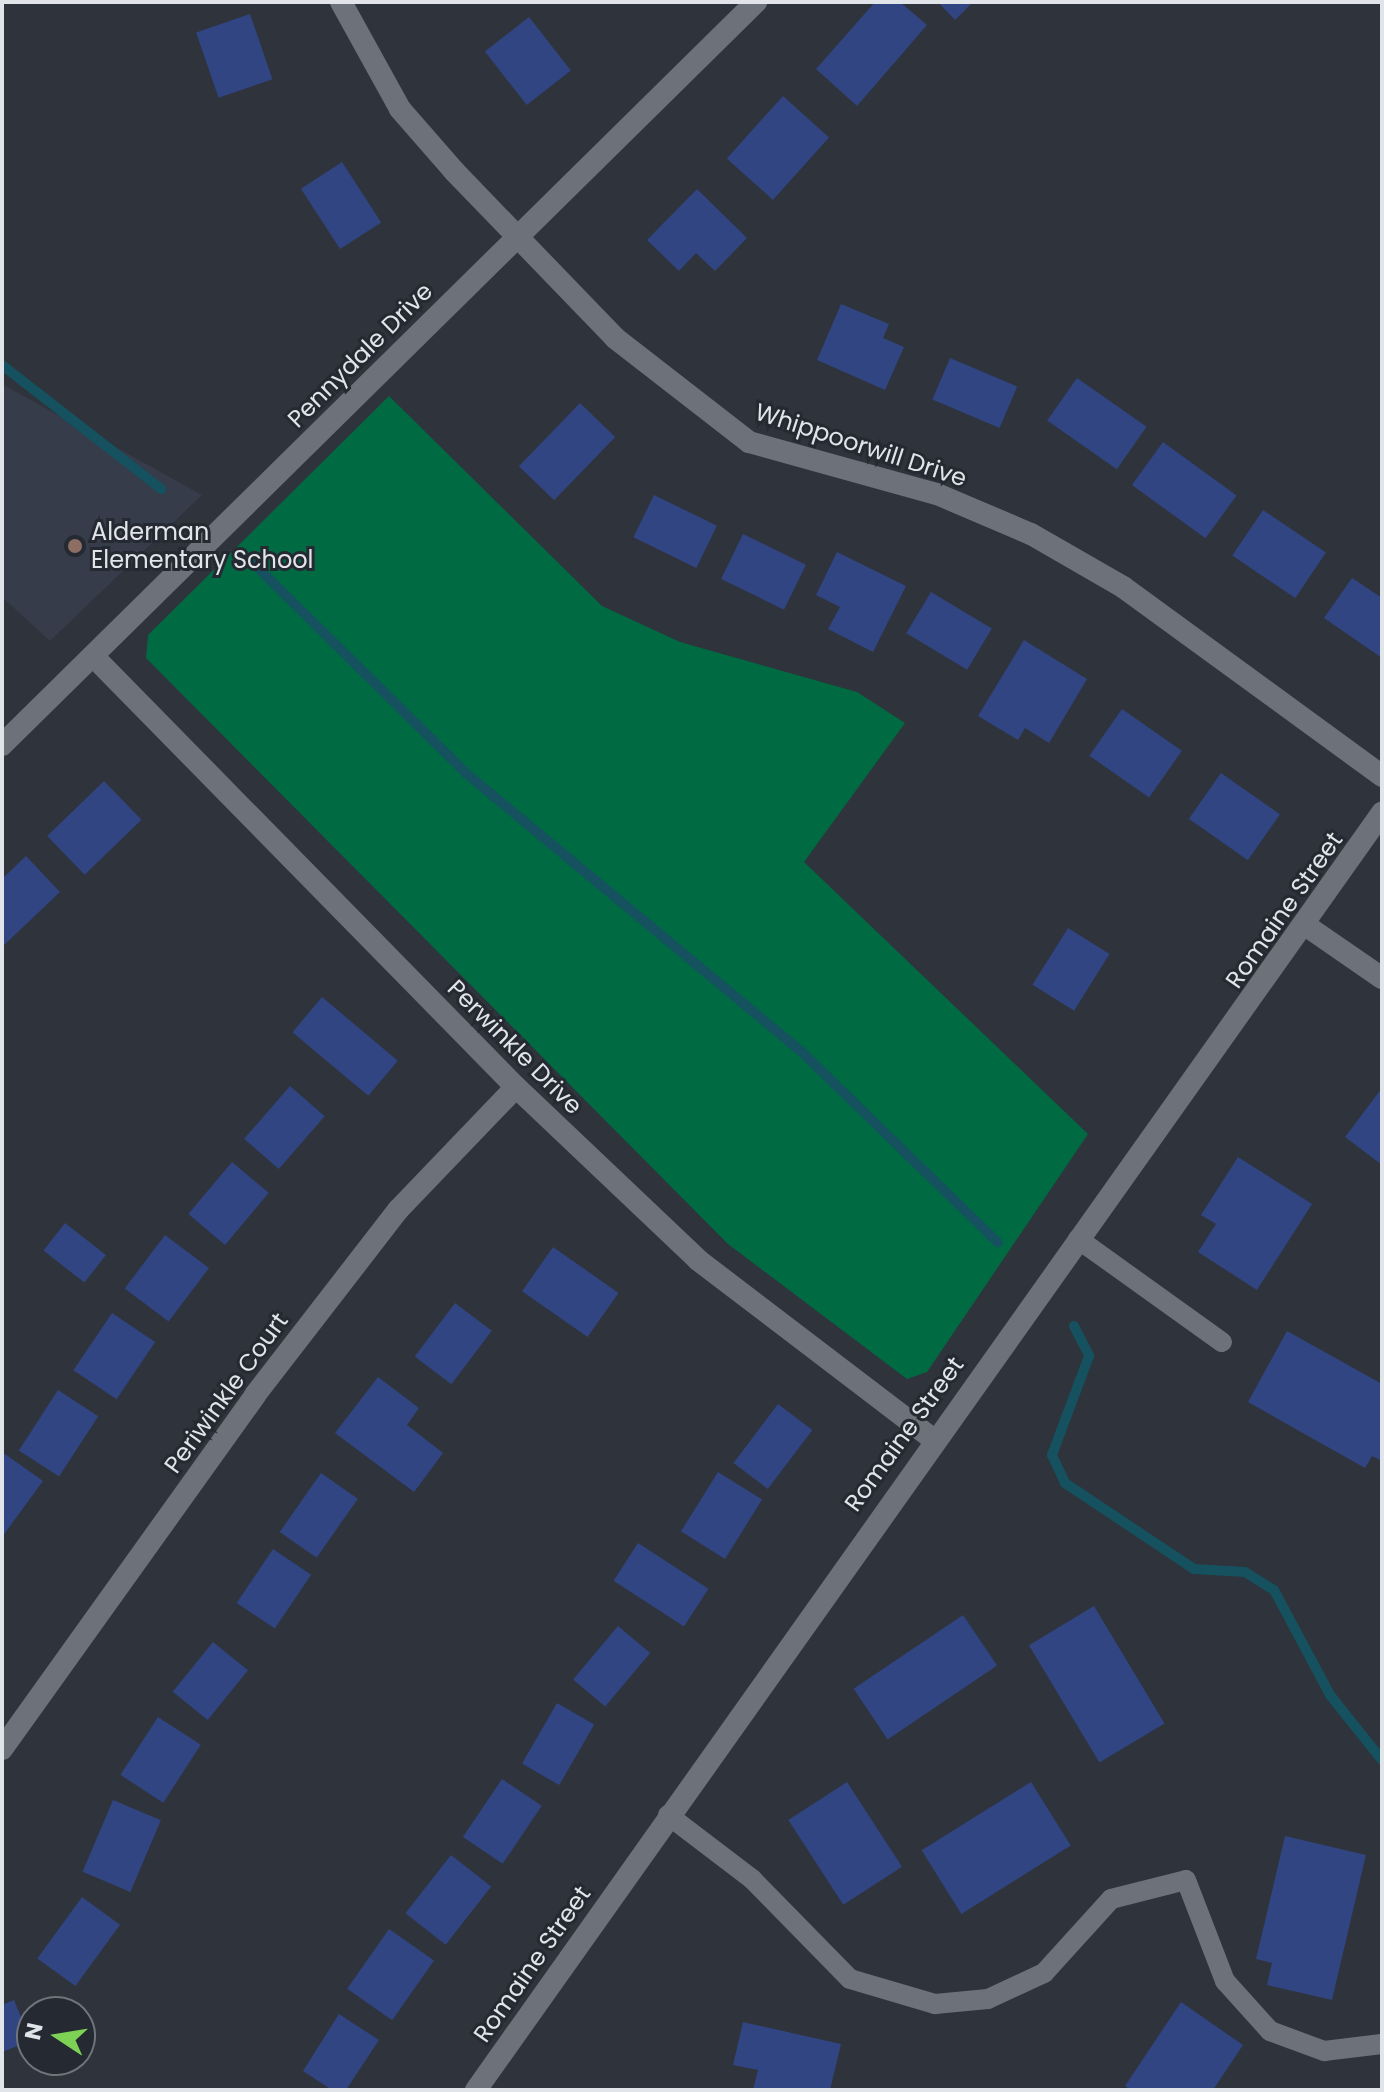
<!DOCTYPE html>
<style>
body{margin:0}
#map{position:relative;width:1384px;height:2092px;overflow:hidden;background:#2f333b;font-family:Poppins,sans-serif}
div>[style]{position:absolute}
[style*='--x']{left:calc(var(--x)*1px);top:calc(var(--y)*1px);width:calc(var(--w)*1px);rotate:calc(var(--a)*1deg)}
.built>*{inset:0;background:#363c4a}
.forest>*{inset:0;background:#006a43}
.stream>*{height:10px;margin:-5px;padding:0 5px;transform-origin:5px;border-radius:5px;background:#15515f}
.building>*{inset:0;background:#304582;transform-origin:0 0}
.service>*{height:20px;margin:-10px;padding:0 10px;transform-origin:10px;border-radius:10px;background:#6d717a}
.minor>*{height:22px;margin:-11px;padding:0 11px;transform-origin:11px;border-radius:11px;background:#6d717a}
.dots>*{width:22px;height:22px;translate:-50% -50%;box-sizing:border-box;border:4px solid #252931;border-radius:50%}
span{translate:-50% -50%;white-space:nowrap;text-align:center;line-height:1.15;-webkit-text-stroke:6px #252931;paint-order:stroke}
.street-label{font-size:24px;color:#e1e4e9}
.poi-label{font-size:24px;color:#e1e4e9}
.left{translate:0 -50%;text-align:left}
.frame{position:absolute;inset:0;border:4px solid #e1e4e9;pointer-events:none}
.north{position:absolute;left:16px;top:1996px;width:80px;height:80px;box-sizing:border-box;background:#252931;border:2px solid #70747b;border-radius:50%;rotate:282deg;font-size:22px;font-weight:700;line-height:32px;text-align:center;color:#e1e4e9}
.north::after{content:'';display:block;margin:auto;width:28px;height:36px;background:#7dd154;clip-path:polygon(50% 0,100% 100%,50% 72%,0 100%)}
</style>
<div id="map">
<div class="built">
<div style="clip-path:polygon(2px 384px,202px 495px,50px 641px,2px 597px)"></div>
</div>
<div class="forest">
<div style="clip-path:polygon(389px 396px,602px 606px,680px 642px,857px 692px,905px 723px,804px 862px,1088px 1134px,927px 1372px,907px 1379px,728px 1244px,146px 658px,148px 635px)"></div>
</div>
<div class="stream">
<div style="--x:2;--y:365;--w:202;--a:37.9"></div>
<div style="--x:247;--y:557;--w:309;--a:44.6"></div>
<div style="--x:467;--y:774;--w:440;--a:39.7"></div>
<div style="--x:805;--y:1055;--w:269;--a:44.2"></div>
<div style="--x:1074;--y:1326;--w:34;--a:63"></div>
<div style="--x:1089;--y:1356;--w:106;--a:110.5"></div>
<div style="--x:1052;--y:1455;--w:31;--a:65"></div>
<div style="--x:1065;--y:1483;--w:155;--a:33.7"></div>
<div style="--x:1194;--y:1569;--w:51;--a:3.4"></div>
<div style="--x:1245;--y:1572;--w:34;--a:32"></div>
<div style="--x:1274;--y:1590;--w:119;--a:61.9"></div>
<div style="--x:1330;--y:1695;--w:83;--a:51.3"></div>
</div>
<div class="building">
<div style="clip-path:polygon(875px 2px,900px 2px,927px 25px,857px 106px,816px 69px)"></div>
<div style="clip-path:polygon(938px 2px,973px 2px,955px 20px)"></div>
<div style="left:250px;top:14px;width:69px;height:57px;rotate:71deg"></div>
<div style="left:529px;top:17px;width:68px;height:56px;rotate:52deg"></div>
<div style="left:783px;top:96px;width:62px;height:84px;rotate:42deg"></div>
<div style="left:342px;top:162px;width:72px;height:49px;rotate:57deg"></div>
<div style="clip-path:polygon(697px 189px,747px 238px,715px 271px,696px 253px,679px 271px,647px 240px)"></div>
<div style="clip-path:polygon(841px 304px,889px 324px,883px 338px,904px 347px,885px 390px,817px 360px)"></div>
<div style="left:950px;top:358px;width:73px;height:45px;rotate:23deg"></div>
<div style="left:1077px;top:378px;width:85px;height:52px;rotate:35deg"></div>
<div style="left:580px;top:403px;width:49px;height:88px;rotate:44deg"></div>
<div style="left:1163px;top:442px;width:91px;height:53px;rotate:36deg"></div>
<div style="left:654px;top:495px;width:70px;height:47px;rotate:26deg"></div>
<div style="left:1263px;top:510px;width:76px;height:55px;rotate:34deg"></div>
<div style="left:743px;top:534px;width:70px;height:50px;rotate:26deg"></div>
<div style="clip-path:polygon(837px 552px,906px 586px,873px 652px,828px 629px,840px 607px,816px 595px)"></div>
<div style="clip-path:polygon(1352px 578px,1382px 598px,1382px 658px,1324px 618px)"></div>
<div style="left:931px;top:592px;width:71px;height:48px;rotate:31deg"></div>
<div style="clip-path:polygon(1024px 640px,1087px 679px,1049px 743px,1025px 728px,1018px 740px,978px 716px)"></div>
<div style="left:1122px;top:709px;width:73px;height:57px;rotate:35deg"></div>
<div style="left:1221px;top:773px;width:72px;height:56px;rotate:35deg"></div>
<div style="left:104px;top:781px;width:54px;height:79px;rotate:46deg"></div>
<div style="clip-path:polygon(26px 856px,60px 892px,2px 947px,2px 879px)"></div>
<div style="left:1068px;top:928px;width:49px;height:67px;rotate:32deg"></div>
<div style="left:322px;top:997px;width:99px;height:46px;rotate:40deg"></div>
<div style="left:290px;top:1086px;width:46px;height:70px;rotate:41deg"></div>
<div style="clip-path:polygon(1382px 1088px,1382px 1165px,1345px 1137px)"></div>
<div style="clip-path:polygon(1238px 1157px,1312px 1204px,1257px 1290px,1198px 1252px,1216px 1224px,1201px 1215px)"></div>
<div style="left:232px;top:1162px;width:48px;height:68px;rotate:40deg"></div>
<div style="left:65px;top:1223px;width:52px;height:35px;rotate:38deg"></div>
<div style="left:165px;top:1235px;width:55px;height:67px;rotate:37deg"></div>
<div style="left:553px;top:1247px;width:80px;height:54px;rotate:35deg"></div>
<div style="left:455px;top:1303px;width:46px;height:67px;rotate:37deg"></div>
<div style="left:112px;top:1313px;width:52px;height:69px;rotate:34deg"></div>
<div style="clip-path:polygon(1287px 1331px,1382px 1384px,1382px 1461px,1372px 1456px,1365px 1468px,1248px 1402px)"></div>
<div style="clip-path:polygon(378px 1377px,419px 1408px,407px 1425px,443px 1453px,414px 1492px,335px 1433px)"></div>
<div style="left:58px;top:1390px;width:48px;height:72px;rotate:33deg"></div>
<div style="left:778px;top:1404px;width:43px;height:74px;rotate:37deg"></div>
<div style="clip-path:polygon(5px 1454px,43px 1481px,2px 1537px,2px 1457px)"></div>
<div style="left:718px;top:1472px;width:52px;height:70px;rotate:32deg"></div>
<div style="left:321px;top:1473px;width:45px;height:72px;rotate:35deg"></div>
<div style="left:638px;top:1543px;width:84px;height:45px;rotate:33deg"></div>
<div style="left:273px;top:1549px;width:46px;height:65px;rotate:34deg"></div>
<div style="left:1094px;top:1606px;width:137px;height:76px;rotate:59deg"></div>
<div style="left:963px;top:1615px;width:61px;height:132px;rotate:56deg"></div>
<div style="left:618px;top:1626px;width:42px;height:70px;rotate:40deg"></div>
<div style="left:213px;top:1642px;width:45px;height:64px;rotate:39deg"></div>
<div style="left:557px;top:1703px;width:43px;height:70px;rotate:30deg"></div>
<div style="left:158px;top:1717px;width:51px;height:69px;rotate:33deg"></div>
<div style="left:502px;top:1779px;width:48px;height:70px;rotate:34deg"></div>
<div style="left:847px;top:1782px;width:101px;height:70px;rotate:57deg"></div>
<div style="left:1031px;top:1782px;width:75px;height:129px;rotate:58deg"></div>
<div style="left:113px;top:1800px;width:52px;height:78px;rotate:23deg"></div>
<div style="clip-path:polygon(1285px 1836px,1366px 1855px,1332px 2000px,1267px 1985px,1272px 1963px,1256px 1959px)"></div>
<div style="left:451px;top:1855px;width:51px;height:74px;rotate:38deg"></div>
<div style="left:82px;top:1897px;width:47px;height:76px;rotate:36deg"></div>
<div style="left:389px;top:1929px;width:55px;height:73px;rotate:35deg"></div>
<div style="clip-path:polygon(14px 2000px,31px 2041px,2px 2052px,2px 2005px)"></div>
<div style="clip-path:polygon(1181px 2002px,1243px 2045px,1213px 2090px,1131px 2090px,1125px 2086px)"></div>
<div style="clip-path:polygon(339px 2014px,379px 2040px,346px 2090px,332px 2090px,303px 2071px)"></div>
<div style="clip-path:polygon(743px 2022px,841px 2044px,830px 2090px,753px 2090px,758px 2070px,733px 2065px)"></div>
</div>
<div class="service">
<div style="--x:1078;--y:1239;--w:177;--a:35.6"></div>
<div style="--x:668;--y:1815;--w:106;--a:37.3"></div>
<div style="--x:752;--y:1879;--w:140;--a:45.6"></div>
<div style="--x:850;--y:1979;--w:89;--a:16.4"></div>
<div style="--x:935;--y:2004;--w:53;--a:-5.4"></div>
<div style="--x:988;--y:1999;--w:62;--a:-24.9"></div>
<div style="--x:1044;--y:1973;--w:100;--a:-47.8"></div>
<div style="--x:1111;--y:1899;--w:77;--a:-14.2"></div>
<div style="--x:1186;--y:1880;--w:108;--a:68.9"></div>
<div style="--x:1225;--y:1981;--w:67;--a:48"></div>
<div style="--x:1270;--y:2031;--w:58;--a:20.3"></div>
<div style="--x:1324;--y:2051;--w:58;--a:-6.9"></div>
</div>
<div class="minor">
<div style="--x:341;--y:2;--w:122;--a:61.1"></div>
<div style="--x:400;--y:109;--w:82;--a:48.9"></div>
<div style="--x:454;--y:171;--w:232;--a:46"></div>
<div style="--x:615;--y:338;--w:170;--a:37.8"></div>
<div style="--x:749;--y:442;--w:195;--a:15.5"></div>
<div style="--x:937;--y:494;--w:102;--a:23.1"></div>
<div style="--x:1031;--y:534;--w:106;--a:29.9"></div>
<div style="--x:1123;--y:587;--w:321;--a:36.1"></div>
<div style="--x:94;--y:657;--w:602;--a:45.54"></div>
<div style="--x:516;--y:1087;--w:251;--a:43.5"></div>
<div style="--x:698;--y:1260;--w:294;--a:37.3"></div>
<div style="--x:2;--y:745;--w:1059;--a:-44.58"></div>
<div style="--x:1308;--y:927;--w:90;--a:34.6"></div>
<div style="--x:2;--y:1749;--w:435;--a:-54.4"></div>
<div style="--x:255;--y:1395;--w:234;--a:-52.3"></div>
<div style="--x:398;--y:1210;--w:170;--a:-46.2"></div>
<div style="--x:476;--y:2090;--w:1566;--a:-54.65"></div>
</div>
<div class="dots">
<div style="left:75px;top:546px;background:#8d6e63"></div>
</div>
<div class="street-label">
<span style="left:360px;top:355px;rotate:-45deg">Pennydale Drive</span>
<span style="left:861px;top:445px;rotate:18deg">Whippoorwill Drive</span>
<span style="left:1284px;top:910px;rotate:-55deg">Romaine Street</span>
<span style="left:515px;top:1047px;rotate:45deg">Perwinkle Drive</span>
<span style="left:226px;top:1393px;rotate:-54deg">Periwinkle Court</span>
<span style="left:904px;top:1434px;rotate:-54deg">Romaine Street</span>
<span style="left:532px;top:1964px;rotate:-55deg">Romaine Street</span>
</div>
<div class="poi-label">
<span class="left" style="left:91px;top:546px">Alderman<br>Elementary School</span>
</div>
<div class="frame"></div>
<div class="north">N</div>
</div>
